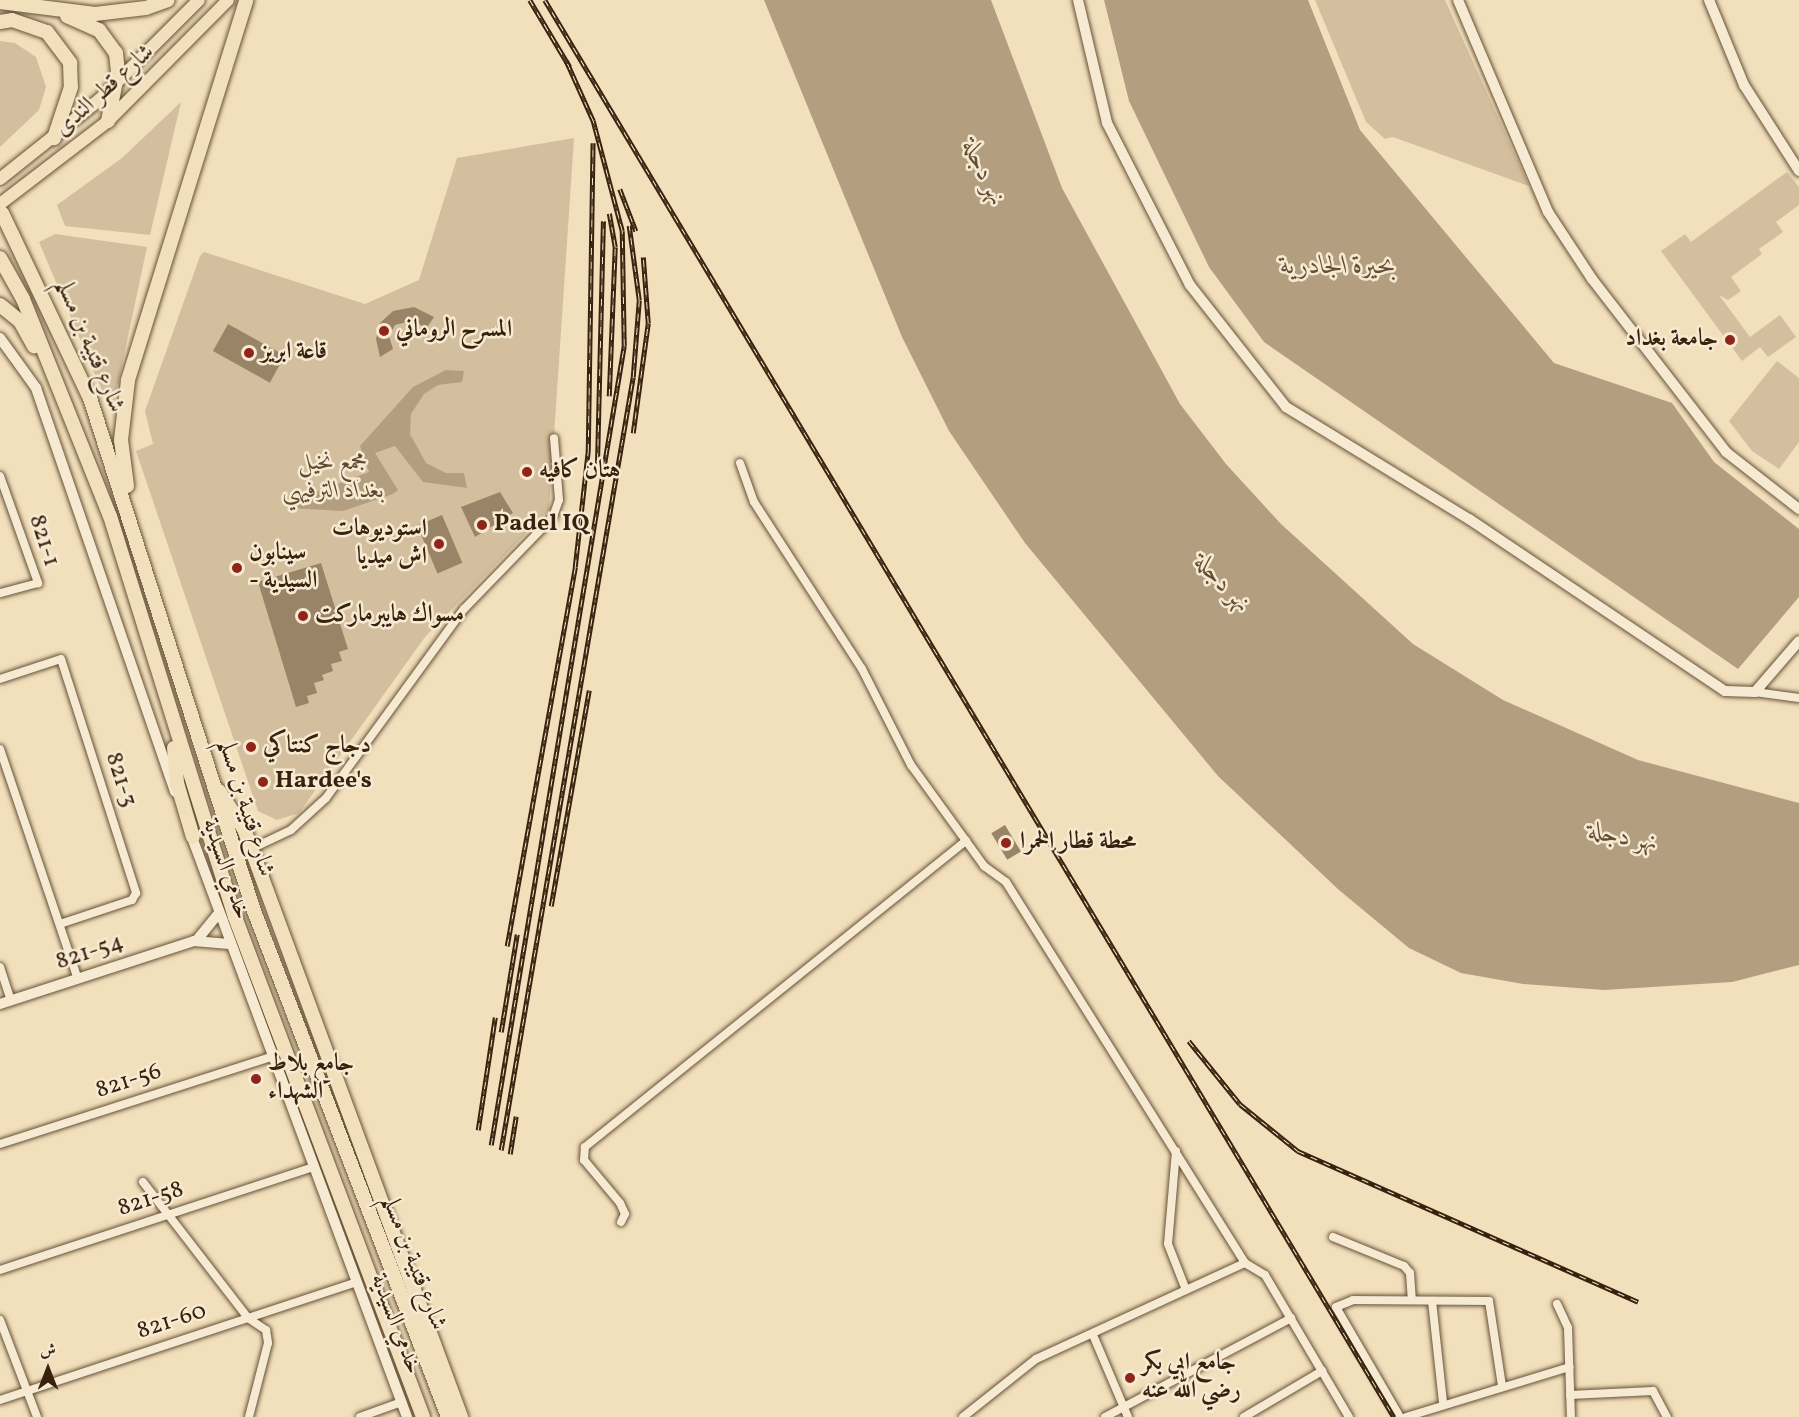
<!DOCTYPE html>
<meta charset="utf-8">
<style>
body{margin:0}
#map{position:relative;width:1799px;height:1417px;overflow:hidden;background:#f2dfbb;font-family:Vollkorn,Amiri,serif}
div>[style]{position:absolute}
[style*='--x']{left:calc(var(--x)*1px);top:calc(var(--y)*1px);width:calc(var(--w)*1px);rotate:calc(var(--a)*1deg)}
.green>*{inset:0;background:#d3bf9d}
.water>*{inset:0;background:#b39f80}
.building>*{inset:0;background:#998467;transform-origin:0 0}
.roads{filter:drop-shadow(0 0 2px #675138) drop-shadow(0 0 2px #675138)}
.street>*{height:8px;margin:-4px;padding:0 4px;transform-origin:4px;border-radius:4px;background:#f7ead3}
.secondary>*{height:10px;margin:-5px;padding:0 5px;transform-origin:5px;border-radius:5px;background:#f7ead3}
.primary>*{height:12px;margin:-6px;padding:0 6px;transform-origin:6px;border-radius:6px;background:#f2dfbb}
.highway>*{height:14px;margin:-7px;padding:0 7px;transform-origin:7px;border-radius:7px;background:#f2dfbb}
.rail>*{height:4.5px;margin-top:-2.25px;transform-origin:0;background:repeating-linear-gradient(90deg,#f7ead3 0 7px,#39220d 0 14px);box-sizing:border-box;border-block:2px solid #39220d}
.dots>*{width:16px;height:16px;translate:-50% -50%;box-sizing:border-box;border:3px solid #f7ead3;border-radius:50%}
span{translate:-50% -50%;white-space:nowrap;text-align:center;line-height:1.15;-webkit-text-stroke:5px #f7ead3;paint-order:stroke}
.street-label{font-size:24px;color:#39220d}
.poi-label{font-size:24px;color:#39220d;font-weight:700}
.left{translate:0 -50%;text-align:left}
.right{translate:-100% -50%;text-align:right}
.park-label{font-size:24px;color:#604931;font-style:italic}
.water-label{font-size:26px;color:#644e35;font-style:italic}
.north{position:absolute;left:18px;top:1339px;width:60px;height:60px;-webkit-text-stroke:4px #f7ead3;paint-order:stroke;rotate:0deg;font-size:16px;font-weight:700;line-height:24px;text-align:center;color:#39220d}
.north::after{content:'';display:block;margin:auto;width:21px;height:27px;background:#39220d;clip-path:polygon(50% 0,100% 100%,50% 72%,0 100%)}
</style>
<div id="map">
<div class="green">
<div style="clip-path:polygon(1315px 0,1445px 0,1529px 186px,1393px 137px,1385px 139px,1366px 122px)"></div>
<div style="clip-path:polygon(0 41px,15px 43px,36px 57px,46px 87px,39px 110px,0 147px)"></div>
<div style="clip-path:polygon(181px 102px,150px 235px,65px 226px,57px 205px,122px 158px)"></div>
<div style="clip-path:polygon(574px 138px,549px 510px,425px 637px,299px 813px,277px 820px,258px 811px,136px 451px,153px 444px,145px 411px,200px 256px,204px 252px,365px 304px,419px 280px,457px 158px)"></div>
<div style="clip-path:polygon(1787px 172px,1799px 187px,1799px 205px,1776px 222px,1783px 232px,1759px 249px,1762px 254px,1731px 277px,1741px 291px,1728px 300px,1719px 295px,1750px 337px,1780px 315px,1796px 337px,1768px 357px,1760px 347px,1742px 361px,1661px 251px,1685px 234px,1691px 242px)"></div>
<div style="clip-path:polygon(55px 234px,147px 247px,114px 402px,108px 405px,39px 242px)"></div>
<div style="clip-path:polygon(1777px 361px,1799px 378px,1799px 442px,1779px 469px,1752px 451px,1729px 421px)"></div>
</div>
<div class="water">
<div style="clip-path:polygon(764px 0,991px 0,1062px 188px,1180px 404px,1226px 464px,1281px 524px,1413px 644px,1503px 700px,1638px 760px,1799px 803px,1799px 965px,1732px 982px,1604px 990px,1523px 984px,1461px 973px,1409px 948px,1339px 890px,1218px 776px,1025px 543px,949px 431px,902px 337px)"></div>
<div style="clip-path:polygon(1104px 0,1308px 0,1360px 130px,1554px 363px,1672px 403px,1714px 462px,1799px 529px,1799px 597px,1738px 669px,1264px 342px,1209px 267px,1129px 101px)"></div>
<div style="clip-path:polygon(446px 370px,464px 371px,462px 382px,438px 385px,424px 394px,411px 414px,410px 434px,426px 463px,446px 473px,464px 473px,467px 488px,423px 482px,395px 446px,375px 453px,398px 490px,393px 494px,343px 511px,289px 508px,289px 502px,369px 472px,360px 446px,413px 387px)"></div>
</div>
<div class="building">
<div style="clip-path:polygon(414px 307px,434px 317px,426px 329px,414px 320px,395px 325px,389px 336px,393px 349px,380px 357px,376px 339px,380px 323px,393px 311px)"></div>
<div style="left:228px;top:324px;width:65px;height:31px;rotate:29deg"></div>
<div style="clip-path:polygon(500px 492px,513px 513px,475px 537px,461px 507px)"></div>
<div style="left:442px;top:515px;width:52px;height:27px;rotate:67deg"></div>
<div style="clip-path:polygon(321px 563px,348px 649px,339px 652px,342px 661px,331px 664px,333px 671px,322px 675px,324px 680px,314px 683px,317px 693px,307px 696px,309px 703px,296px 707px,258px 582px)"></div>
<div style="left:1005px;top:825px;width:31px;height:16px;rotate:59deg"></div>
</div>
<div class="roads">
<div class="street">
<div style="--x:740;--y:463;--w:41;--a:70.3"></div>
<div style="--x:754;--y:502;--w:199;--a:57.1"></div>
<div style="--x:862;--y:669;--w:108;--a:63"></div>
<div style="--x:911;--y:765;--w:125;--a:54.1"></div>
<div style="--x:984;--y:866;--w:27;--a:36"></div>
<div style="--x:1006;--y:882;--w:450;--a:57.9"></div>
<div style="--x:1245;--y:1263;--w:23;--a:31"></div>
<div style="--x:1265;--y:1275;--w:165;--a:59.4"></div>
<div style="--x:0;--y:476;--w:114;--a:70.4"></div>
<div style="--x:38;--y:583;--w:39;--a:165"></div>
<div style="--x:0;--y:679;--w:64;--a:-18.2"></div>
<div style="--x:61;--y:659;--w:246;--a:72.2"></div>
<div style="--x:136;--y:893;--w:8;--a:120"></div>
<div style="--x:132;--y:900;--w:76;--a:161.6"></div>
<div style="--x:1755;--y:692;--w:44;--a:7.8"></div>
<div style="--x:0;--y:749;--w:243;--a:71.3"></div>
<div style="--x:251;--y:849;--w:44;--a:-25.4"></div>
<div style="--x:291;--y:830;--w:47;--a:-42.4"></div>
<div style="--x:326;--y:798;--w:234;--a:-53.9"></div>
<div style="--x:464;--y:609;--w:128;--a:-45.9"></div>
<div style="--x:553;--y:517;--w:18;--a:-71"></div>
<div style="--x:559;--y:500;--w:62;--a:-94.6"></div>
<div style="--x:0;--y:967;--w:36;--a:72"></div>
<div style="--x:0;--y:1144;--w:285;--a:-17.8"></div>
<div style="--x:1176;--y:1151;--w:93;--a:94.9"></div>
<div style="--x:1168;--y:1244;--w:49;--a:68.6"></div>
<div style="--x:143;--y:1182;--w:172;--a:52.3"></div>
<div style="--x:248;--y:1318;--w:22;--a:34"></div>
<div style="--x:266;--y:1330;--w:13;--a:81"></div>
<div style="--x:268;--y:1343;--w:76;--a:104.4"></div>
<div style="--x:621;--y:1222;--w:9;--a:-63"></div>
<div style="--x:625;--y:1214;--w:12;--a:-114"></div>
<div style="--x:620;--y:1203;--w:56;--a:-129.9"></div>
<div style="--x:584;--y:1160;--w:13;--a:-86"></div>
<div style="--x:585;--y:1147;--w:489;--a:-38.8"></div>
<div style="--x:1333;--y:1237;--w:77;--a:22.2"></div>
<div style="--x:1404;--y:1266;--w:9;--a:49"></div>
<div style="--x:1410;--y:1273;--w:27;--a:86"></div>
<div style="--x:0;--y:1270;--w:330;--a:-18.2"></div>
<div style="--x:1432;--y:1301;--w:102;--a:83.8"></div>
<div style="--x:1557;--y:1304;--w:26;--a:65"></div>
<div style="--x:1568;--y:1328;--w:89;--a:88.1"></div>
<div style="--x:0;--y:1320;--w:104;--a:69.1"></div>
<div style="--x:1093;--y:1335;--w:89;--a:66.9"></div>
<div style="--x:1570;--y:1395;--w:83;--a:-2.8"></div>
<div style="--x:1653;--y:1391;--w:30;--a:62"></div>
<div style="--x:0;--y:1400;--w:376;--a:-18.3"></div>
<div style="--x:360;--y:1417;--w:45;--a:-19.7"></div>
<div style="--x:963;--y:1417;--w:93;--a:-38.5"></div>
<div style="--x:1036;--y:1359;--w:230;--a:-24.7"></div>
<div style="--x:1105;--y:1417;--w:211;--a:-28"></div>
<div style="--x:1244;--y:1417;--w:91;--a:-30.5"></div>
<div style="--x:1400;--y:1417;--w:127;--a:-120.2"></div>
<div style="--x:1336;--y:1307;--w:18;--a:-22"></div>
<div style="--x:1353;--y:1300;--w:136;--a:0.4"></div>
<div style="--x:1489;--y:1301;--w:86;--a:81.3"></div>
<div style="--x:1406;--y:1417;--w:171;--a:-17"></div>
</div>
<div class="secondary">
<div style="--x:1078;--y:0;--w:126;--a:76.7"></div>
<div style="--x:1107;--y:123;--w:182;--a:62.9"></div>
<div style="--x:1190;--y:285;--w:155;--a:51.8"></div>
<div style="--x:1286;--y:407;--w:215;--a:31.5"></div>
<div style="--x:1469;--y:519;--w:308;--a:33.9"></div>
<div style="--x:1725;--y:691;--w:30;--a:2"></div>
<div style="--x:1755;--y:692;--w:67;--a:-49.2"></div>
<div style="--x:1458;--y:0;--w:230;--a:67"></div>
<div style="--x:1548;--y:212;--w:80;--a:56.7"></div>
<div style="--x:1592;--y:279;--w:219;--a:52.2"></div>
<div style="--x:1726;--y:452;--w:93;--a:38"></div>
<div style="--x:1709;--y:0;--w:92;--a:67.6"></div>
<div style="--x:1744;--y:85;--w:102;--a:57.4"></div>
<div style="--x:0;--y:338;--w:62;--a:54.2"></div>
<div style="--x:36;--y:388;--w:427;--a:71"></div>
<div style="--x:190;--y:832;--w:624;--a:69.65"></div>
<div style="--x:197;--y:940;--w:33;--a:-51"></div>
<div style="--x:0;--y:1004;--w:204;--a:-18"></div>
<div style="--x:194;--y:941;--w:35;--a:5"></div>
</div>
<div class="primary">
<div style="--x:0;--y:179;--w:127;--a:-38.6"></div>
<div style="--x:99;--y:100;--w:141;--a:-45"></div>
<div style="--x:0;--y:204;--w:136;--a:-37.5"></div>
<div style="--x:108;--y:121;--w:170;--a:-45.2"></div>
</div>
<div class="highway">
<div style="--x:0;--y:2;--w:96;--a:7.2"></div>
<div style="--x:95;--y:14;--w:51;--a:-6.7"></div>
<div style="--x:146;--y:8;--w:23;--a:-20"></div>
<div style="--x:67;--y:16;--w:35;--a:24"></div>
<div style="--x:99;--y:30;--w:29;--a:54"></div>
<div style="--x:116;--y:53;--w:18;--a:84"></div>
<div style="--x:118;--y:71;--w:51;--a:101.3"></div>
<div style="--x:0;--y:22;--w:12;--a:-9"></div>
<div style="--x:12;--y:20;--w:37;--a:19"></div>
<div style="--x:47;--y:32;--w:39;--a:53"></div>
<div style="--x:70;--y:63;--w:24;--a:88"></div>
<div style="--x:71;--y:87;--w:54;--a:108.4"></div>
<div style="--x:2;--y:213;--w:205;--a:64.6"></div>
<div style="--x:90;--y:398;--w:539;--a:72.27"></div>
<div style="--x:254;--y:911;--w:542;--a:69.02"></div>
<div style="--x:0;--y:258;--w:47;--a:60.7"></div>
<div style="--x:23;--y:299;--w:234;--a:68.2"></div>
<div style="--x:110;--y:516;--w:420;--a:72.7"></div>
<div style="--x:235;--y:917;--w:534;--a:69.39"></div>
<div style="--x:0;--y:305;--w:26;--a:39"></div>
<div style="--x:20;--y:321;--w:29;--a:61"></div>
<div style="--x:127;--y:486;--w:46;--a:-97.4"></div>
<div style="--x:121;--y:440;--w:60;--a:-83.3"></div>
<div style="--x:128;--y:380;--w:398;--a:-72.7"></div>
<div style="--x:174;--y:748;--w:35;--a:85"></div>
<div style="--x:177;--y:783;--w:56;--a:73.5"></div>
<div style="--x:219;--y:791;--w:45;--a:56.7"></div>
<div style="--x:244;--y:829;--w:627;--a:69.74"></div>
</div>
</div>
<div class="rail">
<div style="--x:530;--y:0;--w:78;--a:59.2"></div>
<div style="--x:545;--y:0;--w:1652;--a:59.07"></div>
<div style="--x:620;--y:189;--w:45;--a:69.1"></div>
<div style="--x:609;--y:396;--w:149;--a:-87.7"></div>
<div style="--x:615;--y:247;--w:34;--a:-100"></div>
<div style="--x:633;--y:433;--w:111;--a:-82.2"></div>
<div style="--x:648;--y:323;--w:66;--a:-94.3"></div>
<div style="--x:597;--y:474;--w:253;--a:-88.6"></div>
<div style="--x:551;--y:906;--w:219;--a:-80"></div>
<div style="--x:507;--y:946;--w:385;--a:-79.8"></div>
<div style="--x:575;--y:567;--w:117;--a:-83.6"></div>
<div style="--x:588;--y:451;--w:308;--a:-89.1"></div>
<div style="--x:501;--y:1032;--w:99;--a:-80.7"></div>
<div style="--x:1189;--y:1041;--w:81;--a:51"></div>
<div style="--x:1240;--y:1104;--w:75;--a:39"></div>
<div style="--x:1298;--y:1151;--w:372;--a:23.9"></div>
<div style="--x:478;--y:1130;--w:114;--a:-81.4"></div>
<div style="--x:491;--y:1145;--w:810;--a:-80.55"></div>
<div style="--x:624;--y:346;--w:115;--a:-91"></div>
<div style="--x:622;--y:231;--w:114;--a:-104.8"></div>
<div style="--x:593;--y:121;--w:66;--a:-114.2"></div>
<div style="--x:501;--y:1150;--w:784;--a:-80.31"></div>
<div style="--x:633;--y:377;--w:77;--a:-85.5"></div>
<div style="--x:639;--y:300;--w:75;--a:-97.7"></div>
<div style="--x:510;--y:1154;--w:38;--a:-81"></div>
</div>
<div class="dots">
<div style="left:384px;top:331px;background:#8f2418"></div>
<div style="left:1730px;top:340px;background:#8f2418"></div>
<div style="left:249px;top:353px;background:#8f2418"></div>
<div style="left:527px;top:472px;background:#8f2418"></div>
<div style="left:482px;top:525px;background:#8f2418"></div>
<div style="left:439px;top:544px;background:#8f2418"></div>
<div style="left:237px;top:568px;background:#8f2418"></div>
<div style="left:303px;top:616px;background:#8f2418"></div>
<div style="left:251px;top:747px;background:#8f2418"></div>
<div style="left:263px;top:782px;background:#8f2418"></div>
<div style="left:1006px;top:843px;background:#8f2418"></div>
<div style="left:256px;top:1079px;background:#8f2418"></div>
<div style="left:1130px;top:1378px;background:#8f2418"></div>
</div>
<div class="street-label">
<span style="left:105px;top:91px;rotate:-42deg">شارع قطر الندى</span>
<span style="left:89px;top:346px;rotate:67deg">شارع قتيبة بن مسلم</span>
<span style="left:43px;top:541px;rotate:72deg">821-1</span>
<span style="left:120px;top:780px;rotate:72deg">821-3</span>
<span style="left:245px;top:808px;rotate:73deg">شارع قتيبة بن مسلم</span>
<span style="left:225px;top:869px;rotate:71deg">خدمي السيدية</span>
<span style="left:90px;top:953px;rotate:-18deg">821-54</span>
<span style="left:129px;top:1082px;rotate:-18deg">821-56</span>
<span style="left:151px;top:1200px;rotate:-18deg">821-58</span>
<span style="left:413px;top:1263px;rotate:69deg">شارع قتيبة بن مسلم</span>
<span style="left:172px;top:1322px;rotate:-18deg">821-60</span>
<span style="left:395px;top:1324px;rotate:69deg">خدمي السيدية</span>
</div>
<div class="poi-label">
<span class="left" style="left:396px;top:331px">المسرح الروماني</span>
<span class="right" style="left:1718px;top:340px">جامعة بغداد</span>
<span class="left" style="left:261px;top:353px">قاعة ابريز</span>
<span class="left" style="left:539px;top:472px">هتان كافيه</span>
<span class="left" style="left:494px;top:525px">Padel IQ</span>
<span class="right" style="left:427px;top:544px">استوديوهات<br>اش ميديا</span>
<span class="left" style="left:249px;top:568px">سينابون<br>- السيدية</span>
<span class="left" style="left:315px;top:616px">مسواك هايبرماركت</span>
<span class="left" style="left:263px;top:747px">دجاج كنتاكي</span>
<span class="left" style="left:275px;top:782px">Hardee's</span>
<span class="left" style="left:1020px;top:843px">محطة قطار الحمرا</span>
<span class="left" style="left:268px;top:1079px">جامع بلاط<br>الشهداء</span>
<span class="left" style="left:1142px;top:1378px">جامع ابي بكر<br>رضي الله عنه</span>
</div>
<div class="park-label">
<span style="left:333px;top:478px">مجمع نخيل<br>بغداد الترفيهي</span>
</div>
<div class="water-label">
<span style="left:983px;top:173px;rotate:64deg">نهر دجلة</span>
<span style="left:1338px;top:267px">بحيرة الجادرية</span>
<span style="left:1222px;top:584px;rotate:46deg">نهر دجلة</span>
<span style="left:1623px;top:838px;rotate:10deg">نهر دجلة</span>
</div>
<div class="north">ش</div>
</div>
